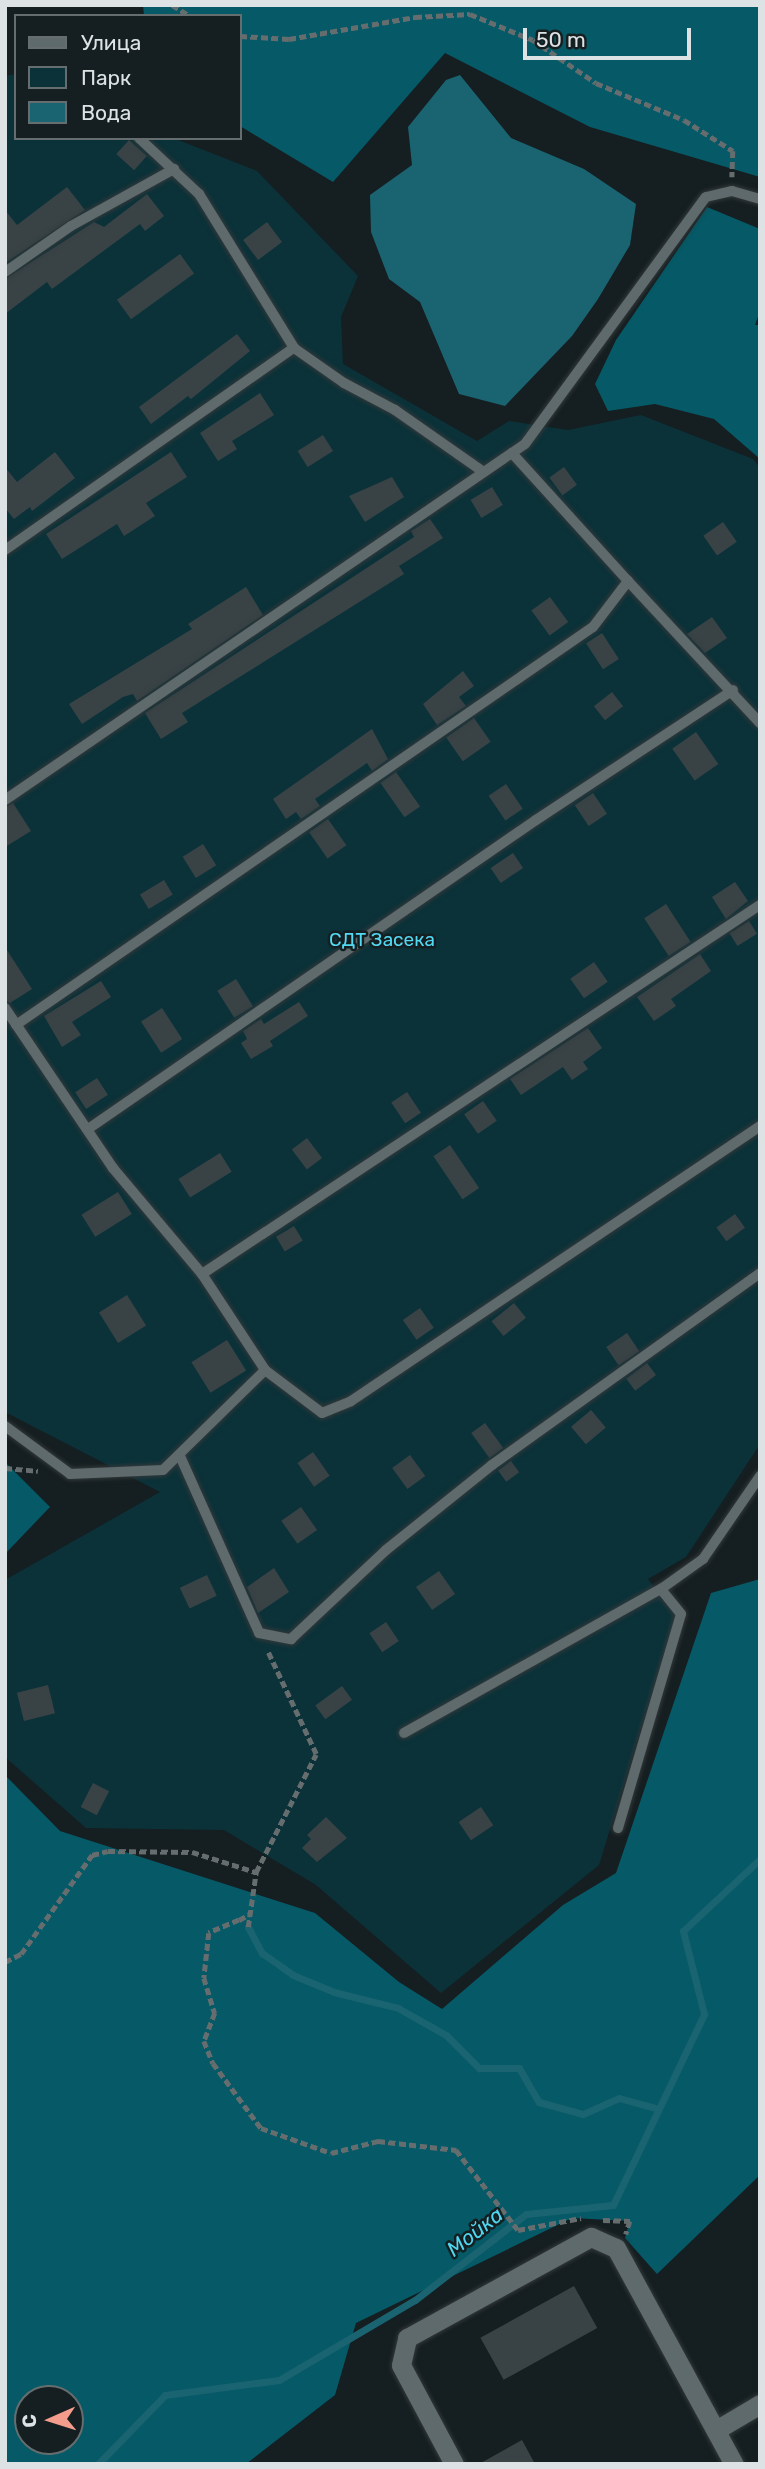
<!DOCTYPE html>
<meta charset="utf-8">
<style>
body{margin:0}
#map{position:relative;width:765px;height:2469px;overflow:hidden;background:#151e20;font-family:Rubik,sans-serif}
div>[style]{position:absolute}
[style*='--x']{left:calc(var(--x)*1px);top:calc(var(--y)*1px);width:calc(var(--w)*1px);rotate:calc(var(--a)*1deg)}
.green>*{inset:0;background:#0b3239}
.forest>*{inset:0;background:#065966}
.water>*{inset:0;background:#1a6471}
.stream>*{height:7px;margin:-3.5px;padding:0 3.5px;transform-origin:3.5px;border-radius:3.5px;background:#1a6471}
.building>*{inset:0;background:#394346;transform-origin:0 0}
.path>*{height:4.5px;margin-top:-2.25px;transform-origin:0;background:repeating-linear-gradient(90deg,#656d6f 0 7px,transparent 0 10.5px)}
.roads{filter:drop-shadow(0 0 2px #32383a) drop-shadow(0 0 2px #32383a)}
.service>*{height:10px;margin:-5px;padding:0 5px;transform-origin:5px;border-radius:5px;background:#5f6a6c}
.minor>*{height:19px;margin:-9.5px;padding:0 9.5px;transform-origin:9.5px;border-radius:9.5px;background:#5f6a6c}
.path-bridge>*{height:4.5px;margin-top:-2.25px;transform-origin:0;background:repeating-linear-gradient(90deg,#656d6f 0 7px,transparent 0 10.5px)}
span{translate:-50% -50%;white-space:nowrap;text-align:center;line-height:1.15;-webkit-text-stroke:5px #151e20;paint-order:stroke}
.park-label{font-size:19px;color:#52daf3}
.water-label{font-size:21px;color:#4ed7f0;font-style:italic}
.frame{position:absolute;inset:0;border:7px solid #dde3e5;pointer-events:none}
.legend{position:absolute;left:14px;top:14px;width:228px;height:126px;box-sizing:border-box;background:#151e20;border:2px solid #656d6f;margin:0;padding:9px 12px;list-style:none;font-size:21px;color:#dde3e5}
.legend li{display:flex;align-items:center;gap:14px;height:35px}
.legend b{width:35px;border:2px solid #656d6f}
.north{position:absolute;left:14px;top:2385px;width:70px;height:70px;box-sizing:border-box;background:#151e20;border:2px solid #656d6f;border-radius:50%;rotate:267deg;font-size:19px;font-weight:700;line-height:28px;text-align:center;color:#dde3e5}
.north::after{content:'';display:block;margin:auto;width:24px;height:32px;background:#f49d8c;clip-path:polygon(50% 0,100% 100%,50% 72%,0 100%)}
.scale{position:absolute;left:523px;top:28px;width:168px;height:32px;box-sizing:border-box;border:4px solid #dde3e5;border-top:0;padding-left:9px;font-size:21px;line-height:24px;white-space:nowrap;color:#dde3e5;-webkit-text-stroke:5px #151e20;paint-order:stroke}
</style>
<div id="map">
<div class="green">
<div style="clip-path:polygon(16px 74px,16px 138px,173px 138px,257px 171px,358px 276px,341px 317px,343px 364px,477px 441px,509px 421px,568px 430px,641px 415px,753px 459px,760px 468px,760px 1444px,686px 1557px,648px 1579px,676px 1615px,599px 1865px,441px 1993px,316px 1885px,224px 1830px,86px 1828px,5px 1757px,5px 1580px,160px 1492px,5px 1412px,5px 76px)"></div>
</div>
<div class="forest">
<div style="clip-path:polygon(143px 5px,760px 5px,760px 177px,590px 127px,445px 53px,333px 182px,240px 126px,240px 16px,144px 16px)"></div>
<div style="clip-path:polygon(707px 207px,760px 229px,760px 311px,755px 325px,760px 325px,760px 459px,714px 419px,655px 404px,608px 411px,595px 384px,616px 340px)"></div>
<div style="clip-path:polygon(5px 1462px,50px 1507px,5px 1554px)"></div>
<div style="clip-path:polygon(evenodd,760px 1579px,760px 2175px,657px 2274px,625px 2238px,630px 2221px,572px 2218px,356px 2323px,335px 2395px,246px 2464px,5px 2464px,5px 1775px,60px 1831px,315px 1913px,399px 1982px,442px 2009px,563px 1905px,616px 1873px,711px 1593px,760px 1579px,28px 2399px,70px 2399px,70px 2441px,28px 2441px,28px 2399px)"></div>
</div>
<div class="water">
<div style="clip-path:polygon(460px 75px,511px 138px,584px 169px,636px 204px,630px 245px,598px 299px,572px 336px,505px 406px,459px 394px,420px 302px,389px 279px,371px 232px,370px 195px,412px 165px,408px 127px,446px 80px)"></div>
</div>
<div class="stream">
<div style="--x:248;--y:1927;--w:30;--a:62"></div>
<div style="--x:262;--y:1953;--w:38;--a:35"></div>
<div style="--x:293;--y:1975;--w:44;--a:22.5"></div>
<div style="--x:334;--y:1992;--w:66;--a:14"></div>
<div style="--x:398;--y:2008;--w:55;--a:29.4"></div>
<div style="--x:446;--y:2035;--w:47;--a:45"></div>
<div style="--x:479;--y:2068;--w:40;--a:0"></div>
<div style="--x:519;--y:2068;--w:39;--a:60"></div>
<div style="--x:539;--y:2102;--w:46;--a:15.3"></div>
<div style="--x:583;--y:2114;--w:39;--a:-24"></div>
<div style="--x:619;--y:2098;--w:41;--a:15.4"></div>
<div style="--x:98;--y:2464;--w:96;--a:-45.8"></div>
<div style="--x:165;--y:2395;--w:115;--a:-7.5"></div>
<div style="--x:279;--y:2380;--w:158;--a:-30.5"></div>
<div style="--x:415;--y:2300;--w:140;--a:-37.8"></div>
<div style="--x:526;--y:2214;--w:87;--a:-5.9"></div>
<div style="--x:613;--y:2205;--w:212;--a:-64.5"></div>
<div style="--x:704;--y:2014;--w:86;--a:-104.2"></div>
<div style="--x:683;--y:1931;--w:105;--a:-43.1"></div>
</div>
<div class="building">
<div style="left:129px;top:140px;width:24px;height:19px;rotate:42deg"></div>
<div style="clip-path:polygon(67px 187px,85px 210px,5px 263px,5px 210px,17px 225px)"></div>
<div style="clip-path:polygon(147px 194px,164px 216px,145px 231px,140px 224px,52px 289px,47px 282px,5px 314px,5px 279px,94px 222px,104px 227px)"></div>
<div style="left:267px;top:222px;width:25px;height:30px;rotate:53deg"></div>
<div style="left:180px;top:254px;width:24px;height:78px;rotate:54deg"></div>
<div style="clip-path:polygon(237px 334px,250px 351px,191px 399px,188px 396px,151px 424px,139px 407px)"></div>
<div style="clip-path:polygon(260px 393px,274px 415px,232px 441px,237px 449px,218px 461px,200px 433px)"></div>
<div style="left:323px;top:435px;width:19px;height:30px;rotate:58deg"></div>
<div style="clip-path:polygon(55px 452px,75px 478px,32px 511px,30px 507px,14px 519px,5px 508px,5px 467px,17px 482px)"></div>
<div style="clip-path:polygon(171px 452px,187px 477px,146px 503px,155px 516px,124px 536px,117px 524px,62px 559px,46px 534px)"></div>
<div style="left:564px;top:467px;width:22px;height:18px;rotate:54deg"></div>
<div style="clip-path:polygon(392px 477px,404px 497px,365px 522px,349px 496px)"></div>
<div style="left:492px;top:487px;width:21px;height:25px;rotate:59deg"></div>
<div style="clip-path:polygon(430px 519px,443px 538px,399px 566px,404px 574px,182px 713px,188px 722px,161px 739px,145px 713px,414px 537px,411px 531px)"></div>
<div style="left:723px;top:522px;width:24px;height:24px;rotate:55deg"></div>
<div style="clip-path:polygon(246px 587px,263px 615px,137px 701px,133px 694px,123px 697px,82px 724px,69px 704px,192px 629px,188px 624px)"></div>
<div style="left:550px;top:597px;width:31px;height:23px;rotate:54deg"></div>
<div style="clip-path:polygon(712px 617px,727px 638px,705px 653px,687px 634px)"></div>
<div style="left:602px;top:633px;width:31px;height:19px;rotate:57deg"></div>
<div style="clip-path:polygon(463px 671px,474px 686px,459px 697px,466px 706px,437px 725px,423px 704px)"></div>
<div style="left:612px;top:692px;width:18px;height:23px;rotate:52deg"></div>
<div style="left:474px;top:718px;width:29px;height:34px;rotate:55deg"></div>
<div style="clip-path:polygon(372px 729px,388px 759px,372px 771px,367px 763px,315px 799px,320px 806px,301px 819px,296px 812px,286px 819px,273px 799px)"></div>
<div style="left:696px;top:732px;width:39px;height:29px;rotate:55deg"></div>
<div style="left:396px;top:772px;width:42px;height:19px;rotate:55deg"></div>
<div style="left:506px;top:784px;width:30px;height:21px;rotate:56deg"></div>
<div style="left:593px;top:793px;width:25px;height:22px;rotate:56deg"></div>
<div style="clip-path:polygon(13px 803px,31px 831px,5px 847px,5px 807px)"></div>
<div style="left:328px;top:819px;width:32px;height:23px;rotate:55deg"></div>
<div style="left:203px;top:844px;width:25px;height:24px;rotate:58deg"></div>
<div style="left:513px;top:853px;width:18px;height:27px;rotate:56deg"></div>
<div style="left:164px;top:880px;width:17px;height:28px;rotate:59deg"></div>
<div style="clip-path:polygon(735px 882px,748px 901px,726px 919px,712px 897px)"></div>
<div style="left:666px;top:904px;width:45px;height:26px;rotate:57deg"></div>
<div style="left:749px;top:921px;width:15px;height:23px;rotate:58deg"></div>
<div style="clip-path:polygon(5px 947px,32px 989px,10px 1003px,5px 1001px)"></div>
<div style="clip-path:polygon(700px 954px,711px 971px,671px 999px,676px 1006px,654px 1021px,637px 997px)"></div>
<div style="left:594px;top:962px;width:24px;height:29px;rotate:55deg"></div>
<div style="left:236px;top:979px;width:32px;height:22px;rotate:58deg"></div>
<div style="clip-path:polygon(101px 981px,111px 997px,72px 1022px,81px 1035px,62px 1047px,44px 1016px)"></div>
<div style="clip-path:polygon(299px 1002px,308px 1016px,270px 1041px,273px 1046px,251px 1059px,241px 1043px,247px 1039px,243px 1031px,261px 1019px,264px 1024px)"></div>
<div style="left:162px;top:1008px;width:37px;height:25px;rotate:57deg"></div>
<div style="clip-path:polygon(588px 1028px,602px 1048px,583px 1062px,588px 1069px,572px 1080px,563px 1067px,521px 1095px,510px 1079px)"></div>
<div style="left:97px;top:1078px;width:20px;height:26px;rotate:57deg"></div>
<div style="left:407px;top:1092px;width:25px;height:19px;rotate:56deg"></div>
<div style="left:483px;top:1101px;width:24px;height:23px;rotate:55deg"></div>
<div style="left:307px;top:1138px;width:25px;height:19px;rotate:53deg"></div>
<div style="left:450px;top:1145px;width:52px;height:20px;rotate:56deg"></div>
<div style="left:220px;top:1153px;width:22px;height:49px;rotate:58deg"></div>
<div style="left:118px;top:1192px;width:26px;height:43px;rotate:58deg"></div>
<div style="left:735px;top:1214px;width:17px;height:23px;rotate:54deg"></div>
<div style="left:294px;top:1226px;width:17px;height:21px;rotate:59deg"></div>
<div style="left:127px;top:1295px;width:36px;height:33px;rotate:58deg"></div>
<div style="left:514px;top:1303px;width:19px;height:29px;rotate:51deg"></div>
<div style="left:420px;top:1308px;width:24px;height:21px;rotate:55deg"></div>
<div style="left:627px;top:1333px;width:22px;height:25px;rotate:56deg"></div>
<div style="left:227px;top:1340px;width:36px;height:42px;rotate:58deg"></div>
<div style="left:647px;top:1363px;width:15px;height:26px;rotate:53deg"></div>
<div style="left:591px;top:1410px;width:23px;height:26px;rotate:50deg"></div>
<div style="left:485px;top:1423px;width:31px;height:17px;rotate:54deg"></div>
<div style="left:313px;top:1452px;width:29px;height:19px;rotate:55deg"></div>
<div style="left:410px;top:1455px;width:26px;height:22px;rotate:54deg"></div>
<div style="left:511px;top:1461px;width:14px;height:16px;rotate:54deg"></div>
<div style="left:301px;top:1507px;width:28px;height:24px;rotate:55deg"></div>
<div style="clip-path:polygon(274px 1568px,289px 1592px,258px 1613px,247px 1587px)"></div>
<div style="left:439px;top:1571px;width:28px;height:28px;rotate:55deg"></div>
<div style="left:207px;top:1575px;width:23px;height:30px;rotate:65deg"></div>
<div style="left:386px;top:1622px;width:23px;height:20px;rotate:56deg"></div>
<div style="left:48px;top:1685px;width:29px;height:32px;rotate:76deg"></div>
<div style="left:342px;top:1686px;width:17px;height:33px;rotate:54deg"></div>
<div style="left:93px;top:1783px;width:18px;height:27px;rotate:27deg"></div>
<div style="left:481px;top:1807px;width:22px;height:27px;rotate:56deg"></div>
<div style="clip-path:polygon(326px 1817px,347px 1838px,317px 1862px,302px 1848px,311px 1839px,307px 1835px)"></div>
<div style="left:574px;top:2286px;width:48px;height:107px;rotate:61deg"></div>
<div style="clip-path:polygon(522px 2440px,535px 2464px,479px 2464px)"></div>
</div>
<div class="path">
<div style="--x:172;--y:5;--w:21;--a:31"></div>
<div style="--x:240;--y:36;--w:49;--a:3.5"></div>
<div style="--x:289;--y:39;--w:128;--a:-9.9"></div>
<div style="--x:415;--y:17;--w:55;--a:-3.1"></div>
<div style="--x:470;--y:14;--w:68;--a:22.4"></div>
<div style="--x:533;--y:40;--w:76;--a:34.3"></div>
<div style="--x:596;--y:83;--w:95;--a:22.8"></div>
<div style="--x:684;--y:120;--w:58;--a:32.3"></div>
<div style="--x:733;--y:151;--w:26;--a:92"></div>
<div style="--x:5;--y:1468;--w:33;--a:5"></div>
<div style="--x:239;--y:1920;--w:33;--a:157"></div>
<div style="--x:209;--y:1933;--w:45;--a:96.3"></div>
<div style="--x:204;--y:1978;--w:37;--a:73"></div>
<div style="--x:215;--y:2013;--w:30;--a:111"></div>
<div style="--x:204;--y:2041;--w:24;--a:68"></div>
<div style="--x:213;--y:2063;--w:81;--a:53.6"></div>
<div style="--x:261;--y:2128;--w:74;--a:19.7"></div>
<div style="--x:331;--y:2153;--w:49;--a:-14.3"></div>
<div style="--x:378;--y:2141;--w:79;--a:6.6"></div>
<div style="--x:456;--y:2150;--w:101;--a:52.2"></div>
<div style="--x:518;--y:2230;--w:64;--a:-10.8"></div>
<div style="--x:248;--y:1927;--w:56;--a:-81.7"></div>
<div style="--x:5;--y:1962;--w:18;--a:-27"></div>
<div style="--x:21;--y:1954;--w:122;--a:-54.4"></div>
<div style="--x:92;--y:1855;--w:16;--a:-14"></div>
<div style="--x:108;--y:1851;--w:84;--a:0.7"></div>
<div style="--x:192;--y:1852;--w:67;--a:17.4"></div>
<div style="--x:256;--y:1872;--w:132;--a:-63"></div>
<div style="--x:316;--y:1754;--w:115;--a:-115.2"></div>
<div style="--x:603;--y:2220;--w:27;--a:2"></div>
<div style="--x:630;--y:2221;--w:14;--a:107"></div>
</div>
<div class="roads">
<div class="service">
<div style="--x:139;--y:138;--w:82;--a:43"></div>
<div style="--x:199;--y:194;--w:181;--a:58.3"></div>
<div style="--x:294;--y:348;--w:61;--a:35"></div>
<div style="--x:344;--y:383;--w:58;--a:27.9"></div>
<div style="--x:395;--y:410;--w:106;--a:35"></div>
<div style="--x:5;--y:272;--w:80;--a:-34.9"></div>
<div style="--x:71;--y:226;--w:118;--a:-29"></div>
<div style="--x:5;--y:550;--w:353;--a:-35"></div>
<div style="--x:628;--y:581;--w:194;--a:47.1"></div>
<div style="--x:5;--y:800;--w:630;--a:-34.4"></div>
<div style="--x:525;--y:444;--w:306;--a:-53.8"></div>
<div style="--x:706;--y:197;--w:27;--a:-13"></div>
<div style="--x:732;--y:191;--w:29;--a:16"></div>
<div style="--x:5;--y:1008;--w:193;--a:56"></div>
<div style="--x:113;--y:1168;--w:138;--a:50"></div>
<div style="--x:202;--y:1274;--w:115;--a:56.7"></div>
<div style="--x:265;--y:1370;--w:71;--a:37"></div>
<div style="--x:322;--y:1413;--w:31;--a:-22"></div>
<div style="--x:351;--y:1401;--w:493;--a:-33.9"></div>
<div style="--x:16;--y:1025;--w:701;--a:-34.6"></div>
<div style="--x:593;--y:627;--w:58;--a:-52.7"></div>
<div style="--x:628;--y:581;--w:173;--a:-132.2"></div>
<div style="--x:88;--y:1129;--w:544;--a:-34.6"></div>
<div style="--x:536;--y:820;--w:236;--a:-33.4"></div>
<div style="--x:202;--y:1274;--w:669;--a:-33.48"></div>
<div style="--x:5;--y:1426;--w:81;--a:36.4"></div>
<div style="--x:70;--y:1474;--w:93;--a:-2.5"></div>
<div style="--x:163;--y:1470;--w:143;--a:-44.4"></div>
<div style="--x:180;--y:1456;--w:194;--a:65.9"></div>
<div style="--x:259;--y:1633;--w:33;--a:11"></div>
<div style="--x:291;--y:1639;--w:130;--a:-43.1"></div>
<div style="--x:386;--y:1550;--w:136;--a:-38.7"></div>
<div style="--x:492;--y:1465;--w:330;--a:-35.6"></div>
<div style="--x:404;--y:1733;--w:295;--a:-29.3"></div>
<div style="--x:661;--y:1589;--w:52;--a:-35.5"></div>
<div style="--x:703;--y:1559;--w:101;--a:-55.5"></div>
<div style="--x:618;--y:1828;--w:223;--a:-73.6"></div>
<div style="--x:681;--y:1614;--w:32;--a:-129"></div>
</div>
<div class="minor">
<div style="--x:716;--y:2430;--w:51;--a:-30.6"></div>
<div style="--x:454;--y:2464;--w:112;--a:-118.2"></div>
<div style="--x:401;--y:2365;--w:28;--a:-77"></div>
<div style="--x:407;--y:2338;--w:210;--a:-28.8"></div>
<div style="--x:591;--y:2237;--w:27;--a:24"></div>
<div style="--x:616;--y:2248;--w:246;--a:61.4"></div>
</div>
</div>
<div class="path-bridge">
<div style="--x:239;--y:1920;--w:13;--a:-29"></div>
</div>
<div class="park-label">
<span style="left:382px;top:940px">СДТ Засека</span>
</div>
<div class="water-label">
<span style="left:475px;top:2232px;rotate:-38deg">Мойка</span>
</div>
<div class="frame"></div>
<ul class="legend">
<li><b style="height:9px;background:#5f6a6c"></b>Улица</li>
<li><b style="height:19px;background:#0b3239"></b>Парк</li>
<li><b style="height:19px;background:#1a6471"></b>Вода</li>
</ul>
<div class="north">С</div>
<div class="scale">50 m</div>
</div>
